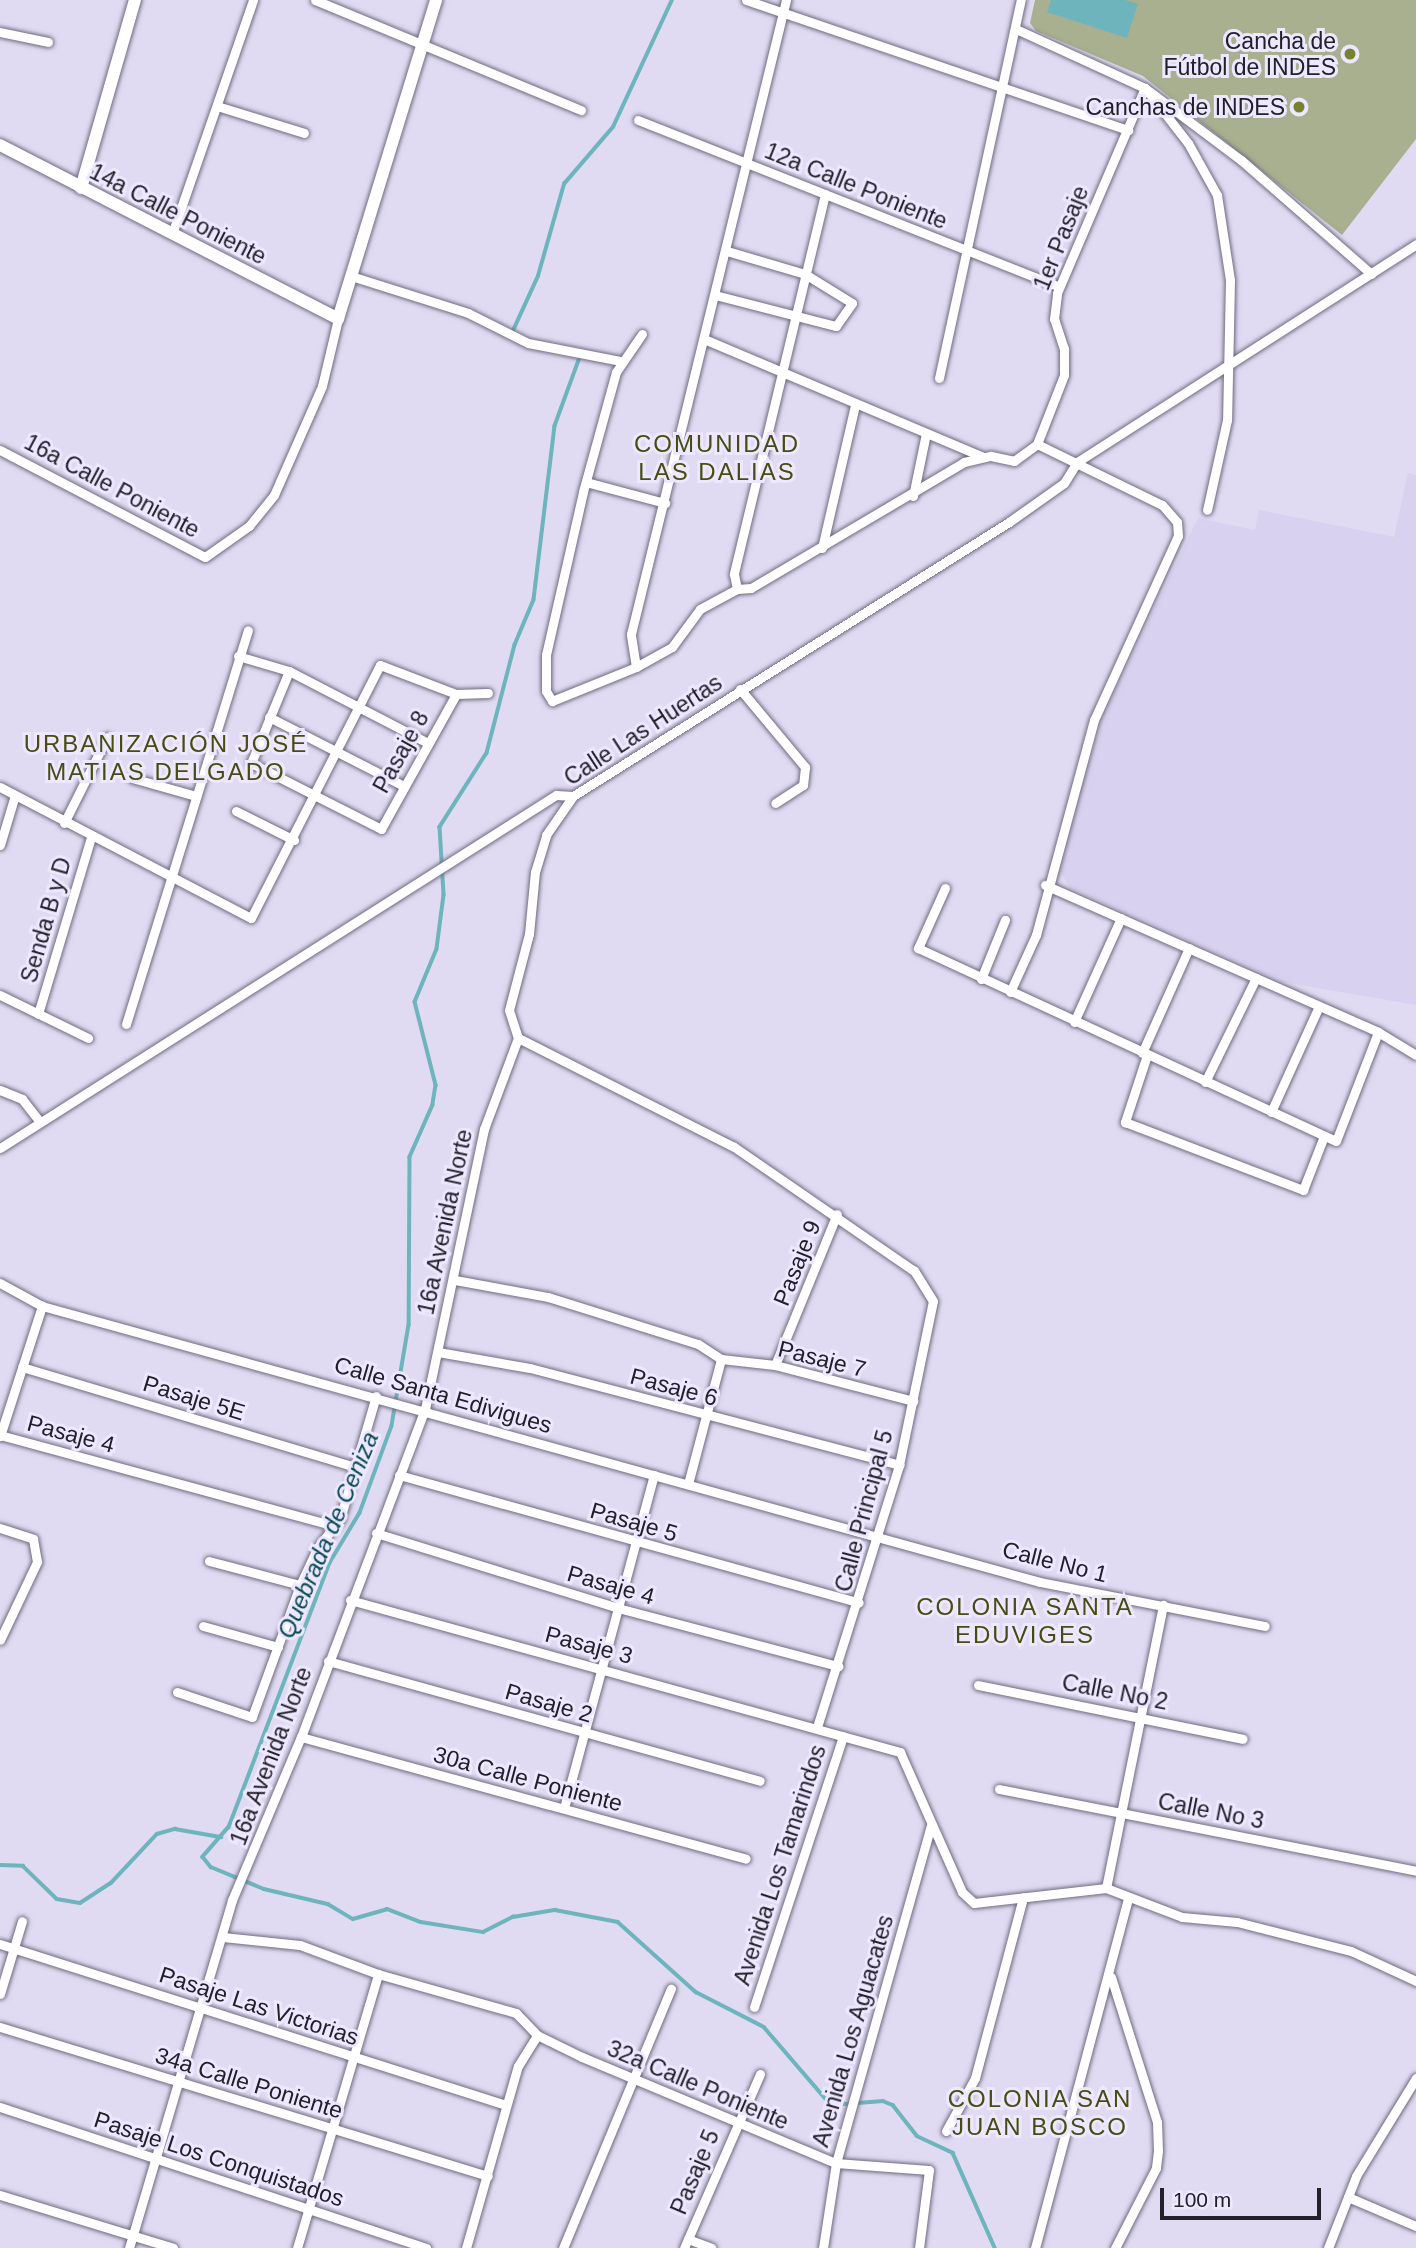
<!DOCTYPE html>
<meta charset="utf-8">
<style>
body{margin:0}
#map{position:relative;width:1416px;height:2248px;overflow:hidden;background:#e0dbf2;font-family:Arial,sans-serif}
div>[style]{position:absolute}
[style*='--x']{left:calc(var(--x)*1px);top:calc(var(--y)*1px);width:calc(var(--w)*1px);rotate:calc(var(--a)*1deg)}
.built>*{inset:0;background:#d8d1ef}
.green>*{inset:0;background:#a8b090}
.water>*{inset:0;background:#6eb4bd}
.stream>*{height:3.5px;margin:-1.75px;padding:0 1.75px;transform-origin:1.75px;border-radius:1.75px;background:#6eb4bd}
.roads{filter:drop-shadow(0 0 2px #706b80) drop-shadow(0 0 2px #706b80)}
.street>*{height:9px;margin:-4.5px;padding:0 4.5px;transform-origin:4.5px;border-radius:4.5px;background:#fff}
.secondary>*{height:12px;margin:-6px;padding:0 6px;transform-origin:6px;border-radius:6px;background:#fff}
.dots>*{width:19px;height:19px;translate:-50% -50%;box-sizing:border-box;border:4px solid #ede8ff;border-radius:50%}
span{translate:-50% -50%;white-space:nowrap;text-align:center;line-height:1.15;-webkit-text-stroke:6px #ede8ff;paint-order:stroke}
.poi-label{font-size:23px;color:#222029}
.right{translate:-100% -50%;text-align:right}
.street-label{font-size:23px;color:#222029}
.neighbourhood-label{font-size:24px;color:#474d12;letter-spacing:2px}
.water-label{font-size:24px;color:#084a51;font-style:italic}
.scale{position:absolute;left:1160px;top:2188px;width:161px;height:32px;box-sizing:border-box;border:4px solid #222029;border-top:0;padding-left:9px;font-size:21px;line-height:24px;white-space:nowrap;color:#222029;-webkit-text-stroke:5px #ede8ff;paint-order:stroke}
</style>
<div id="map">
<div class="built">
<div style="clip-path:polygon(1408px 473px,1416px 475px,1416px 1005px,1283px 982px,1070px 888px,1056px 865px,1104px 714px,1198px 518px,1255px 530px,1259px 510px,1394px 537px)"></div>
</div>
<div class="green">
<div style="clip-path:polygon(1035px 0,1416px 0,1416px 139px,1342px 235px,1143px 76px,1036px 31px,1030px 23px)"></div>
</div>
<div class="water">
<div style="clip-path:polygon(1051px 0,1125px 0,1138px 4px,1127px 38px,1047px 12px)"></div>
</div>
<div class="stream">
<div style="--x:511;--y:335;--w:65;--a:-65.4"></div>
<div style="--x:538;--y:276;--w:96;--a:-74.2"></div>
<div style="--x:564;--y:184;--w:75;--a:-49.3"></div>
<div style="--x:613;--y:127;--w:140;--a:-65.1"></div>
<div style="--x:581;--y:355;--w:76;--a:110.1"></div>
<div style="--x:555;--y:426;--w:175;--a:96.9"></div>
<div style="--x:534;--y:600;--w:49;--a:112.9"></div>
<div style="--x:515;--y:645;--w:112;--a:104.5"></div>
<div style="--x:487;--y:753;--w:88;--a:122.4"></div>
<div style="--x:440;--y:827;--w:68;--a:86.6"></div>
<div style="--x:444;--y:895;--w:54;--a:97.4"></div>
<div style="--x:437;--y:949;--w:57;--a:112.5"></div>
<div style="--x:415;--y:1002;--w:86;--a:75.8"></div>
<div style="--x:436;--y:1085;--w:20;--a:99"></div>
<div style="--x:433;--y:1105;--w:57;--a:113.9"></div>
<div style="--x:410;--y:1157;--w:168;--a:90.3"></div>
<div style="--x:409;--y:1325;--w:102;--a:99.6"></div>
<div style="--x:392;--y:1426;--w:93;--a:110.2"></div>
<div style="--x:360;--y:1513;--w:58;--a:121"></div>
<div style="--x:330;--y:1563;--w:283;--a:110.9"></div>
<div style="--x:229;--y:1827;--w:40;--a:131"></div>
<div style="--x:203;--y:1857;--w:13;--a:51"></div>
<div style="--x:211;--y:1867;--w:57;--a:22.5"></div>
<div style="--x:264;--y:1889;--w:66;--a:13.2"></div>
<div style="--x:328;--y:1904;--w:29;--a:31"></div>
<div style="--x:353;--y:1919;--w:35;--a:-16"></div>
<div style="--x:387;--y:1909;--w:36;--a:21"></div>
<div style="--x:421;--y:1922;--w:63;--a:9.2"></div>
<div style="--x:483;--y:1932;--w:34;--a:-27"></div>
<div style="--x:513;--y:1917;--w:43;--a:-9.5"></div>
<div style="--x:555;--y:1910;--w:64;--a:10.8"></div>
<div style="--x:618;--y:1922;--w:105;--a:41.9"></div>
<div style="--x:696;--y:1992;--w:76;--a:27.2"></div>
<div style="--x:764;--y:2027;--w:103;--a:49.3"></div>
<div style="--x:831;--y:2105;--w:52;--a:-4.4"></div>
<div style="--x:883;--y:2101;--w:11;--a:22"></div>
<div style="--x:893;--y:2105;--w:39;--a:52"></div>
<div style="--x:917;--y:2136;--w:40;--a:25"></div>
<div style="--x:953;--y:2153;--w:104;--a:66.1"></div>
<div style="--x:0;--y:1865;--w:23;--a:2"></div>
<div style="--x:23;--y:1866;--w:47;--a:44.1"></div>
<div style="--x:57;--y:1899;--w:23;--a:10"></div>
<div style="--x:80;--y:1903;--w:37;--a:-33"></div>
<div style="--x:111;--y:1883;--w:67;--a:-46.8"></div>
<div style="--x:157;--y:1834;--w:19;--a:-16"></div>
<div style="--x:175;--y:1829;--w:47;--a:9.9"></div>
</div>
<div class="roads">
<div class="street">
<div style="--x:315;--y:0;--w:288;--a:22.5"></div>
<div style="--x:746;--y:0;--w:404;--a:18.8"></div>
<div style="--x:1016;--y:29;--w:142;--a:24.6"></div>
<div style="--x:1145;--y:88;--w:120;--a:36.9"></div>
<div style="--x:1241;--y:160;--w:173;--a:41.2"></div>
<div style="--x:0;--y:32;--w:49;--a:11.8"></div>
<div style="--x:1145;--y:88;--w:70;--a:52"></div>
<div style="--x:1188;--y:143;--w:60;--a:60.9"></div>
<div style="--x:1217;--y:195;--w:86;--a:81.3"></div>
<div style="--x:1230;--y:280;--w:140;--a:91.2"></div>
<div style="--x:1227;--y:420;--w:92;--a:102.5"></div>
<div style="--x:217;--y:106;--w:91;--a:17.2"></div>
<div style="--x:638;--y:120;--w:453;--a:21.6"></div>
<div style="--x:825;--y:194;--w:391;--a:103.5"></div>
<div style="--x:734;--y:574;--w:15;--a:79"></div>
<div style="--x:737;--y:589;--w:14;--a:-4"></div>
<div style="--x:751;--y:588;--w:247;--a:-30.6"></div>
<div style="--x:964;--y:462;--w:28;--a:-13"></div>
<div style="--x:991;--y:456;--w:24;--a:12"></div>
<div style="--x:1014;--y:461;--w:29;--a:-36"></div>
<div style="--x:172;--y:234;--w:248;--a:-70.9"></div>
<div style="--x:351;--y:276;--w:123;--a:17.5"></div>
<div style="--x:468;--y:313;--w:67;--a:26.6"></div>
<div style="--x:528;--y:343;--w:95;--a:11"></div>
<div style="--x:715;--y:295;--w:125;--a:14.4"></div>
<div style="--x:836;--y:326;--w:28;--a:-55"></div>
<div style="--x:852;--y:303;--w:55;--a:-148.3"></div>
<div style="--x:805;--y:274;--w:81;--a:-163.6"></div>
<div style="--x:642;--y:334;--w:46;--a:124.4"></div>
<div style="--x:616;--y:372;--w:124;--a:105.4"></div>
<div style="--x:583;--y:492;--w:167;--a:102.8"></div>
<div style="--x:546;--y:655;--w:36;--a:90"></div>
<div style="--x:546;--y:691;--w:12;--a:59"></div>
<div style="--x:552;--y:701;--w:91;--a:-22"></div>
<div style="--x:636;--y:667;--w:33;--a:-99"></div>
<div style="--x:631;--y:634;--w:653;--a:-76.26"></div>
<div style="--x:704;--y:339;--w:303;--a:22.9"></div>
<div style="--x:939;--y:378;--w:387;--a:-77.8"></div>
<div style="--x:0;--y:450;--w:231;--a:27.6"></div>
<div style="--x:205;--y:557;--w:54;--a:-35.2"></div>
<div style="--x:249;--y:526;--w:40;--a:-51"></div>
<div style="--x:274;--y:495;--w:119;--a:-66.2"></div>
<div style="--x:322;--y:386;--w:69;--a:-76.6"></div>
<div style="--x:586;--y:482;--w:82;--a:14.9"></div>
<div style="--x:913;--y:496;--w:64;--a:-78.3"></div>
<div style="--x:822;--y:548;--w:147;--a:-77"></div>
<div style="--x:238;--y:656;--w:53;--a:16.4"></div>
<div style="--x:289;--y:671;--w:157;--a:27.4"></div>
<div style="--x:636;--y:667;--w:41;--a:-29.1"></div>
<div style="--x:672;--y:647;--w:47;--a:-53.6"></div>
<div style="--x:700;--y:609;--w:42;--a:-28.4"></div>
<div style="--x:289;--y:671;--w:100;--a:112.4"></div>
<div style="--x:251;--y:763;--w:146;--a:26.9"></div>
<div style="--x:381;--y:829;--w:154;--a:-60.9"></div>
<div style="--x:740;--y:689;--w:102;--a:50.2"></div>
<div style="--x:805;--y:767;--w:18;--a:96"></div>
<div style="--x:803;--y:785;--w:33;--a:147"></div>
<div style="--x:269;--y:717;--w:152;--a:27.1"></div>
<div style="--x:132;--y:778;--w:66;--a:15.7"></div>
<div style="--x:0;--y:787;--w:283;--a:27.6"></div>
<div style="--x:251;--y:918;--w:284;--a:-63"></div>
<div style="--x:380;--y:665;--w:81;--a:20.9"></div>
<div style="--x:456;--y:694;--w:32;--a:-2"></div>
<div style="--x:236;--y:811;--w:65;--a:26.6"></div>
<div style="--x:64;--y:823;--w:96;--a:-63.4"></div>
<div style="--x:0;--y:845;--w:52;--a:-73.3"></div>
<div style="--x:1045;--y:885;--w:364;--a:23.8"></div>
<div style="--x:1378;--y:1032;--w:44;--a:31.2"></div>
<div style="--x:945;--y:888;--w:66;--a:114.2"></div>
<div style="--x:918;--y:948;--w:460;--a:24.8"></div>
<div style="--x:1336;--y:1141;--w:117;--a:-68.9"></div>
<div style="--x:981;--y:979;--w:64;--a:-67.9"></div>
<div style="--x:1010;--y:992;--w:63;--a:-65.5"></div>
<div style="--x:1036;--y:935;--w:223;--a:-74.9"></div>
<div style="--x:1094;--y:720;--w:202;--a:-65.5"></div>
<div style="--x:1178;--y:536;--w:14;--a:-94"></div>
<div style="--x:1177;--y:522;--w:23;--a:-131"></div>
<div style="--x:1162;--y:505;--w:139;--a:-154"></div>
<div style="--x:1037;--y:444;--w:74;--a:-68.6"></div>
<div style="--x:1064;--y:375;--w:26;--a:-90"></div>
<div style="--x:1064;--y:349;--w:32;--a:-108"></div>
<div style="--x:1054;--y:319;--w:26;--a:-83"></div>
<div style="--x:1057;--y:293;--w:223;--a:-66.8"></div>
<div style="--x:0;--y:995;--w:98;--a:26"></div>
<div style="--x:38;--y:1014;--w:185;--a:-73.3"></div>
<div style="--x:1074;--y:1022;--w:114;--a:-65.7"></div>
<div style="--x:126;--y:1024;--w:412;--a:-72.8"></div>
<div style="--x:1142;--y:1053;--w:115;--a:-65.9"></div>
<div style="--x:1147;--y:1055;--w:71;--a:108.2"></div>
<div style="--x:1125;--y:1122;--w:191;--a:20.9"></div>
<div style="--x:1303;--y:1190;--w:58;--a:-68.7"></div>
<div style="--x:1205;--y:1082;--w:116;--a:-63.9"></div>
<div style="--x:0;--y:1090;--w:24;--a:22"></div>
<div style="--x:22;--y:1099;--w:29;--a:52"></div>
<div style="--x:1271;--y:1112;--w:116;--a:-65.6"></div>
<div style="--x:0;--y:1148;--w:659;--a:-32.41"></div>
<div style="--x:556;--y:795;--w:17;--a:3"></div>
<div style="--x:455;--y:1280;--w:95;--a:10.4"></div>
<div style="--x:548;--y:1297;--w:157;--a:17.4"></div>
<div style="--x:698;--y:1344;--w:27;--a:33"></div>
<div style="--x:721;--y:1359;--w:54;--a:6.3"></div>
<div style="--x:775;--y:1365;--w:143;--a:14.6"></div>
<div style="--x:0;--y:1283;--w:48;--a:28.7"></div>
<div style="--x:42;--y:1306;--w:1035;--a:15.46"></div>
<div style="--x:1040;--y:1582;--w:229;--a:11.1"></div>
<div style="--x:438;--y:1352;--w:93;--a:9.9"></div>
<div style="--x:530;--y:1368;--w:382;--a:14.7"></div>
<div style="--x:775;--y:1365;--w:163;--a:-67.7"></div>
<div style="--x:22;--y:1367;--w:348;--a:16.7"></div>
<div style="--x:0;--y:1435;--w:347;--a:15.2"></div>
<div style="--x:0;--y:1436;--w:137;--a:-72.1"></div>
<div style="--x:399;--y:1475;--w:477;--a:15.5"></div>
<div style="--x:688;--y:1484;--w:129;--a:-75.2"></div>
<div style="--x:0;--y:1528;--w:35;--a:18"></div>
<div style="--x:33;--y:1539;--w:23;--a:80"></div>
<div style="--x:37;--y:1562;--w:86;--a:115.4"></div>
<div style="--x:376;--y:1533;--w:253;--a:17.2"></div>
<div style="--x:618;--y:1608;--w:228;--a:14.8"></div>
<div style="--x:209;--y:1561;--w:94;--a:14.8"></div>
<div style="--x:350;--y:1600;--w:571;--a:15.45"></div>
<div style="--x:900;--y:1752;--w:153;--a:66.1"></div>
<div style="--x:962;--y:1892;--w:16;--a:43"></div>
<div style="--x:974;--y:1903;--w:133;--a:-6.5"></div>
<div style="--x:1106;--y:1888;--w:81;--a:20.9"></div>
<div style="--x:1182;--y:1917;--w:55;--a:5.2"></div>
<div style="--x:1237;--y:1922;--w:118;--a:14.3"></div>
<div style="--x:1351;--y:1951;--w:72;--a:24.8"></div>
<div style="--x:203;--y:1626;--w:78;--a:15.6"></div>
<div style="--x:328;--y:1661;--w:448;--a:15.5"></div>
<div style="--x:978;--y:1685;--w:270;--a:11.5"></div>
<div style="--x:177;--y:1692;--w:79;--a:18.4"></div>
<div style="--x:252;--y:1717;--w:140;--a:-70"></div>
<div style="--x:300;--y:1585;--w:42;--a:-64.7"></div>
<div style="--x:318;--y:1547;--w:36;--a:-52"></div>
<div style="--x:340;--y:1519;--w:128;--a:-73.7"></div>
<div style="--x:817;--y:1727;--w:275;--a:-72.6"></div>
<div style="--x:899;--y:1465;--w:167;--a:-78.3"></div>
<div style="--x:933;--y:1301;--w:36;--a:-122"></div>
<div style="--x:914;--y:1271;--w:219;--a:-145.4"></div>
<div style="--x:734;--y:1147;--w:242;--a:-153.2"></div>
<div style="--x:518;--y:1038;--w:29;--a:-108"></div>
<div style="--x:509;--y:1010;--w:79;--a:-75.3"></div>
<div style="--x:529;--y:934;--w:62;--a:-84.5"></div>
<div style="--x:535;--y:872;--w:39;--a:-73"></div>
<div style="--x:546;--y:835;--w:47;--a:-55.3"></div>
<div style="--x:573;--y:796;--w:515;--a:-32.15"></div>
<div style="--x:1009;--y:522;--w:67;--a:-35.3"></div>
<div style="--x:1064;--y:483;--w:25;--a:-58"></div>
<div style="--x:1077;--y:462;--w:403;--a:-32.7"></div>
<div style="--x:301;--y:1737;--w:461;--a:15.3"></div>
<div style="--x:999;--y:1789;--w:425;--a:11.1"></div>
<div style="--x:564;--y:1808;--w:345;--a:-74.9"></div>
<div style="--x:1106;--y:1888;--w:289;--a:-78.6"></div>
<div style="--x:223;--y:1937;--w:77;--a:5.9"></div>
<div style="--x:300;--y:1945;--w:83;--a:20.4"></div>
<div style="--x:378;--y:1974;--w:143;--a:15.8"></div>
<div style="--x:516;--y:2013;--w:30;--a:46"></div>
<div style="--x:537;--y:2035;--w:50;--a:26.1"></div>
<div style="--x:582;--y:2057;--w:275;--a:22.7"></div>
<div style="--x:836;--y:2163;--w:93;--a:4.3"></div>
<div style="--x:929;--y:2170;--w:79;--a:97.3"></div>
<div style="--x:0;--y:1944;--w:531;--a:17.65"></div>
<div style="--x:1111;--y:1977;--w:152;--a:72.4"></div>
<div style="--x:1157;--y:2122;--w:29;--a:88"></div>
<div style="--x:1158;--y:2151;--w:17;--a:97"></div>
<div style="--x:1156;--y:2168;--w:90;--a:117.1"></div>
<div style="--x:0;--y:1994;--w:76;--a:-73.2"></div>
<div style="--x:754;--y:2007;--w:285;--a:-71.8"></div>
<div style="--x:0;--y:2027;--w:510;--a:16.98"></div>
<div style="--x:0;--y:2107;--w:449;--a:18.3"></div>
<div style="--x:946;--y:2131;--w:60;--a:-61.3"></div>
<div style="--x:975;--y:2078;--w:187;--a:-75.1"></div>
<div style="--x:0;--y:2195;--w:181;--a:17"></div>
<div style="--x:1348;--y:2197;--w:74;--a:23.1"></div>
<div style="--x:688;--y:2239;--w:25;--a:21"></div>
<div style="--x:129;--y:2248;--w:363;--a:-73.5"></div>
<div style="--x:232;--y:1900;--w:177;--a:-67.1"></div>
<div style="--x:301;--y:1737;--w:351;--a:-69.3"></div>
<div style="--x:425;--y:1409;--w:286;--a:-78.1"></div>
<div style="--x:484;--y:1129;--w:97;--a:-69.5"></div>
<div style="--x:297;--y:2248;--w:286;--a:-73.5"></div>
<div style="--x:466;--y:2248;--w:189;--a:-74.1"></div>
<div style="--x:518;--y:2066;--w:36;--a:-58"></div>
<div style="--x:563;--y:2248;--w:281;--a:-67.4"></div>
<div style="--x:684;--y:2248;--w:190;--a:-66.4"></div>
<div style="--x:823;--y:2248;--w:86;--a:-81.3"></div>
<div style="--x:836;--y:2163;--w:350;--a:-74.3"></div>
<div style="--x:1035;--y:2248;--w:362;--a:-75.1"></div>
<div style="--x:1328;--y:2248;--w:77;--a:-68.7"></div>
<div style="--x:1356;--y:2176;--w:115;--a:-58.5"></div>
</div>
<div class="secondary">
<div style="--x:0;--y:145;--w:380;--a:27.2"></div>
<div style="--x:338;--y:319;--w:334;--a:-72.9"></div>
<div style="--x:81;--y:188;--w:196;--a:-74"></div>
</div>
</div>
<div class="dots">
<div style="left:1350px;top:54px;background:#78812d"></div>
<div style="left:1299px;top:107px;background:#78812d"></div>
</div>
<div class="poi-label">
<span class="right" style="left:1336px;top:54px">Cancha de<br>Fútbol de INDES</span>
<span class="right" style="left:1285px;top:107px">Canchas de INDES</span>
</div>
<div class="street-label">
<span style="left:856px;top:186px;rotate:22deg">12a Calle Poniente</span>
<span style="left:178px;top:214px;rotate:27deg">14a Calle Poniente</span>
<span style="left:1061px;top:238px;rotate:-68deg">1er Pasaje</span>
<span style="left:112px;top:486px;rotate:28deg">16a Calle Poniente</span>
<span style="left:643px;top:730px;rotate:-33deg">Calle Las Huertas</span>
<span style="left:401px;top:752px;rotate:-61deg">Pasaje 8</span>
<span style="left:46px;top:920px;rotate:-74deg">Senda B y D</span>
<span style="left:445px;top:1222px;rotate:-78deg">16a Avenida Norte</span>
<span style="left:797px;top:1263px;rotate:-68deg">Pasaje 9</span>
<span style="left:822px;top:1359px;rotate:14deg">Pasaje 7</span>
<span style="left:674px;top:1387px;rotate:15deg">Pasaje 6</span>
<span style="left:443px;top:1395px;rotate:16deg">Calle Santa Edivigues</span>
<span style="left:194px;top:1398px;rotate:17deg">Pasaje 5E</span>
<span style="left:71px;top:1434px;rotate:15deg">Pasaje 4</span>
<span style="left:864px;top:1511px;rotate:-75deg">Calle Principal 5</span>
<span style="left:634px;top:1522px;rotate:16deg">Pasaje 5</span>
<span style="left:1055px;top:1562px;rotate:14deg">Calle No 1</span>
<span style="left:611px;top:1585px;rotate:16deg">Pasaje 4</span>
<span style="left:589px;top:1645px;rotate:15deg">Pasaje 3</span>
<span style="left:1115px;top:1692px;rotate:11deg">Calle No 2</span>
<span style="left:549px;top:1703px;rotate:16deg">Pasaje 2</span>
<span style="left:271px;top:1756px;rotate:-69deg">16a Avenida Norte</span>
<span style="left:528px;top:1779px;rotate:15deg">30a Calle Poniente</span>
<span style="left:1211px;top:1811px;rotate:11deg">Calle No 3</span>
<span style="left:780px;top:1865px;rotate:-72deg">Avenida Los Tamarindos</span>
<span style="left:259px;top:2006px;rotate:18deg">Pasaje Las Victorias</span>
<span style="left:853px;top:2031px;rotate:-74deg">Avenida Los Aguacates</span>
<span style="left:249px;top:2083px;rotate:17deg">34a Calle Poniente</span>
<span style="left:698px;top:2085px;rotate:23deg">32a Calle Poniente</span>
<span style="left:219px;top:2159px;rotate:18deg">Pasaje Los Conquistados</span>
<span style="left:695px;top:2172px;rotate:-67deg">Pasaje 5</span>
</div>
<div class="neighbourhood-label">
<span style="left:717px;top:458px">COMUNIDAD<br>LAS DALIAS</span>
<span style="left:166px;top:758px">URBANIZACIÓN JOSÉ<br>MATIAS DELGADO</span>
<span style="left:1025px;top:1621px">COLONIA SANTA<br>EDUVIGES</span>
<span style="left:1040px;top:2113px">COLONIA SAN<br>JUAN BOSCO</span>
</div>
<div class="water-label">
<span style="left:328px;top:1535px;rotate:-67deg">Quebrada de Ceniza</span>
</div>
<div class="scale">100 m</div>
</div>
